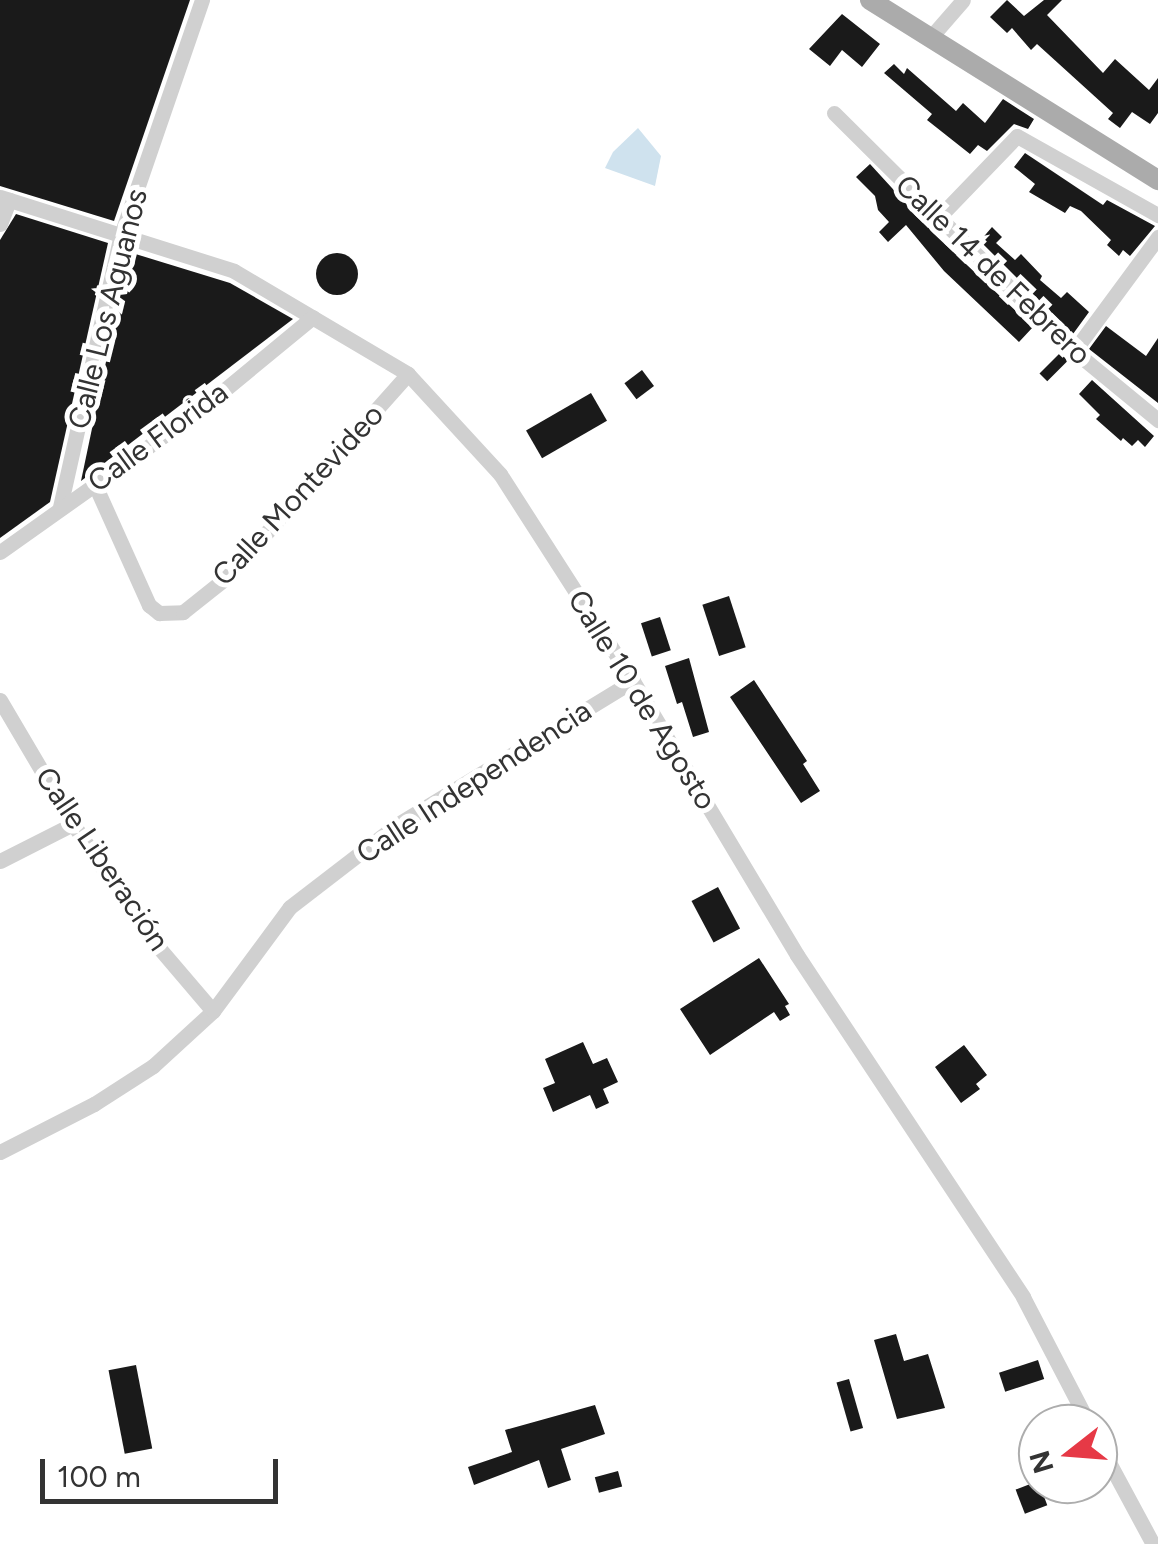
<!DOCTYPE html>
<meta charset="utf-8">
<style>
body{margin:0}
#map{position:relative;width:1158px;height:1544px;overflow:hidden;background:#fff;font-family:Figtree,sans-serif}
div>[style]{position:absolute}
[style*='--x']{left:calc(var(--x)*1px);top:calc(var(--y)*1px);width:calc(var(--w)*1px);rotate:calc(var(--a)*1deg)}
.water>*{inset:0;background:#cfe2ee}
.building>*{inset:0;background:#1a1a1a;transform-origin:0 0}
.round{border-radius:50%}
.minor>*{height:15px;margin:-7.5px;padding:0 7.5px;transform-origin:7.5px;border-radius:7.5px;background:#d0d0d0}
.major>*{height:20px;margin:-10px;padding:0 10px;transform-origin:10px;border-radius:10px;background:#ababab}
span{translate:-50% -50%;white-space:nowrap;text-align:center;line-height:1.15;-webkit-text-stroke:10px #fff;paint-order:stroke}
.street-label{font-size:30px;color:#333}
.north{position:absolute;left:1018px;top:1404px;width:100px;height:100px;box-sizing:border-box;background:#fff;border:2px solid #adadad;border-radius:50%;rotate:253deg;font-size:28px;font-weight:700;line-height:40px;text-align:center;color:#333}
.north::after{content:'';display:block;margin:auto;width:35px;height:45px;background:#e63946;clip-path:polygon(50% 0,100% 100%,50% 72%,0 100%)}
.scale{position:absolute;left:40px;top:1459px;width:238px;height:45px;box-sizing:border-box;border:5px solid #333;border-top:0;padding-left:12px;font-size:30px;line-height:35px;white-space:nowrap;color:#333;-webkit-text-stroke:8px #fff;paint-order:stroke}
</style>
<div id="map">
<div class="water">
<div style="clip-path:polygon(638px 128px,661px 156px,655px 186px,605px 168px,613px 152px)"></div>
</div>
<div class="building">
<div style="clip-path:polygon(0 0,190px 0,114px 221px,0 186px)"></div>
<div style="clip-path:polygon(1007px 0,1024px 16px,1044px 0,1062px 0,1047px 15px,1103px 73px,1115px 59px,1149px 90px,1158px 78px,1158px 113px,1150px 124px,1132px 112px,1120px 128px,1108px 119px,1113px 113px,1037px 44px,1031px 50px,1012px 28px,1007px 33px,990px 17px)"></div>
<div style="clip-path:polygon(842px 14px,880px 44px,862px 67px,842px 50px,830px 66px,809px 49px)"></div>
<div style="clip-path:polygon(894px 64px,904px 74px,907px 68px,956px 111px,963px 103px,985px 123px,1003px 99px,1034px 119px,1028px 129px,1014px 124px,987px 151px,978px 145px,970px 154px,927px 120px,932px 114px,884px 73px)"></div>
<div style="clip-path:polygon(1025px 153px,1103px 205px,1107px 200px,1155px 226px,1130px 256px,1123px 250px,1119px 256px,1107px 245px,1111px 240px,1081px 211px,1070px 206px,1065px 213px,1029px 192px,1035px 184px,1014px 167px)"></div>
<div style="clip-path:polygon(870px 164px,934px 234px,1033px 327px,1019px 342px,944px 271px,906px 225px,888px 242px,879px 232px,889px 222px,878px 210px,875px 196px,856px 177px)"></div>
<div style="clip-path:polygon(16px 214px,108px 243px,50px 502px,0 538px,0 240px)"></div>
<div style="clip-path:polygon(992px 227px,1002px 237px,996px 243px,1015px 260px,1021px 254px,1042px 276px,1040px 280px,1061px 298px,1067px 292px,1089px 312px,1073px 334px,980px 241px)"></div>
<div style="clip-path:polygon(129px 252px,230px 283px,293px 319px,81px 481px)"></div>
<div class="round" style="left:316px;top:253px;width:42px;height:42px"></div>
<div style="clip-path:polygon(1106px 326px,1146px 356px,1158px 338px,1158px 403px,1089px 349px)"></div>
<div style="left:1060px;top:353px;width:11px;height:29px;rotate:45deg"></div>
<div style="left:642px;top:370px;width:20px;height:22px;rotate:53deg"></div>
<div style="clip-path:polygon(1092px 380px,1154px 436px,1145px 447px,1138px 440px,1132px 446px,1123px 438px,1121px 441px,1096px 419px,1100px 415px,1079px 394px)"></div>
<div style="left:591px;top:393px;width:32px;height:75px;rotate:60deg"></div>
<div style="left:729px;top:596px;width:54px;height:28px;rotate:72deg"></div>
<div style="left:660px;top:617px;width:35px;height:20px;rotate:72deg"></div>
<div style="clip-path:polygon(689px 658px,709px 732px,693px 737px,682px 702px,677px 704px,665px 666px)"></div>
<div style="clip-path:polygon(754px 680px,807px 761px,803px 764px,820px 791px,801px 803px,730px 697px)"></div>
<div style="left:718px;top:887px;width:47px;height:30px;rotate:62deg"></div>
<div style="clip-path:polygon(759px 958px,789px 1004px,785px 1006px,790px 1015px,780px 1021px,774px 1012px,710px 1055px,680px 1009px)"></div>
<div style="clip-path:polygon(583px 1042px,593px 1064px,607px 1058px,618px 1082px,603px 1089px,609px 1103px,596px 1109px,590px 1095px,553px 1112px,543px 1088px,555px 1083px,545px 1059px)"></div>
<div style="clip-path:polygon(964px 1045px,987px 1075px,976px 1084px,980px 1089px,961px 1103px,935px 1067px)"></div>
<div style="clip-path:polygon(896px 1334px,904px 1361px,928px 1354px,945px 1408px,897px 1419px,874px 1340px)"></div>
<div style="left:1038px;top:1360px;width:20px;height:41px;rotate:72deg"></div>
<div style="left:136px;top:1365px;width:85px;height:28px;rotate:79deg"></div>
<div style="left:849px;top:1379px;width:51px;height:13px;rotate:74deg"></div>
<div style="clip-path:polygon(595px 1405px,605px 1434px,561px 1449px,571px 1480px,548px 1488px,539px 1460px,474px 1485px,468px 1467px,512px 1452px,505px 1430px)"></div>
<div style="left:618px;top:1471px;width:16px;height:24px;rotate:75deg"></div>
<div style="left:1038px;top:1481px;width:26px;height:24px;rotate:69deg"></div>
</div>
<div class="minor">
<div style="--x:930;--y:38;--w:50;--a:-49"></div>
<div style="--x:834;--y:113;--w:338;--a:44.8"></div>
<div style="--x:1074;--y:351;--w:109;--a:39.4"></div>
<div style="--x:0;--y:197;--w:245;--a:17.5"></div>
<div style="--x:234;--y:271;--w:202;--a:30.6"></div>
<div style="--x:408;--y:374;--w:136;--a:47.4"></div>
<div style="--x:500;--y:474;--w:246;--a:57.3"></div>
<div style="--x:633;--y:681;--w:319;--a:59.1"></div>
<div style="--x:797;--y:955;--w:410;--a:56.5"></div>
<div style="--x:1023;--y:1297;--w:143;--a:62.5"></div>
<div style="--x:937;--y:219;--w:115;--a:-46.1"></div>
<div style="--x:1017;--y:136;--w:162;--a:29.3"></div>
<div style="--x:0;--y:224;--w:26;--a:-69"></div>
<div style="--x:1074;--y:351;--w:142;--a:-53.6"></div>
<div style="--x:95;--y:485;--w:132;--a:65.8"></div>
<div style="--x:149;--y:605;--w:13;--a:39"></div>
<div style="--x:159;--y:613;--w:24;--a:-2"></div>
<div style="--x:183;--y:612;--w:56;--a:-38.5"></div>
<div style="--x:227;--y:577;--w:272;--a:-48.3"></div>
<div style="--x:60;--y:507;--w:279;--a:-77.4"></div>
<div style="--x:121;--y:235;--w:249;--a:-71"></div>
<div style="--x:0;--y:552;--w:245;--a:-35.4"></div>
<div style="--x:200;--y:410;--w:146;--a:-39.5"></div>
<div style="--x:0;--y:700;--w:144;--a:59.5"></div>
<div style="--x:73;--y:824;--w:134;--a:56"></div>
<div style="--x:148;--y:935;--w:100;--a:49.5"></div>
<div style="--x:0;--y:861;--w:82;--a:-26.9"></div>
<div style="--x:0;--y:1152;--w:106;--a:-27.1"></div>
<div style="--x:94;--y:1104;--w:70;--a:-32.8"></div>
<div style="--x:153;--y:1066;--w:81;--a:-42.5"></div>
<div style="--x:213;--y:1011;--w:129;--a:-53.5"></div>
<div style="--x:290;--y:907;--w:133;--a:-37.6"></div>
<div style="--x:395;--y:826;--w:279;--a:-31.4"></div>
<div style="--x:1098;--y:1442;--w:116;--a:61.7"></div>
</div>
<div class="major">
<div style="--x:870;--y:0;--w:340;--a:32"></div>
</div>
<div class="street-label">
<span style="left:993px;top:270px;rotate:44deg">Calle 14 de Febrero</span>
<span style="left:108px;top:309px;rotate:-76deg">Calle Los Aguanos</span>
<span style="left:158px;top:437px;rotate:-36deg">Calle Florida</span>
<span style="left:298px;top:495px;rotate:-47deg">Calle Montevideo</span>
<span style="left:642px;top:700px;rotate:58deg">Calle 10 de Agosto</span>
<span style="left:474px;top:782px;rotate:-33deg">Calle Independencia</span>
<span style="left:102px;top:859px;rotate:56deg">Calle Liberación</span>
</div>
<div class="north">N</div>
<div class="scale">100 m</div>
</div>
